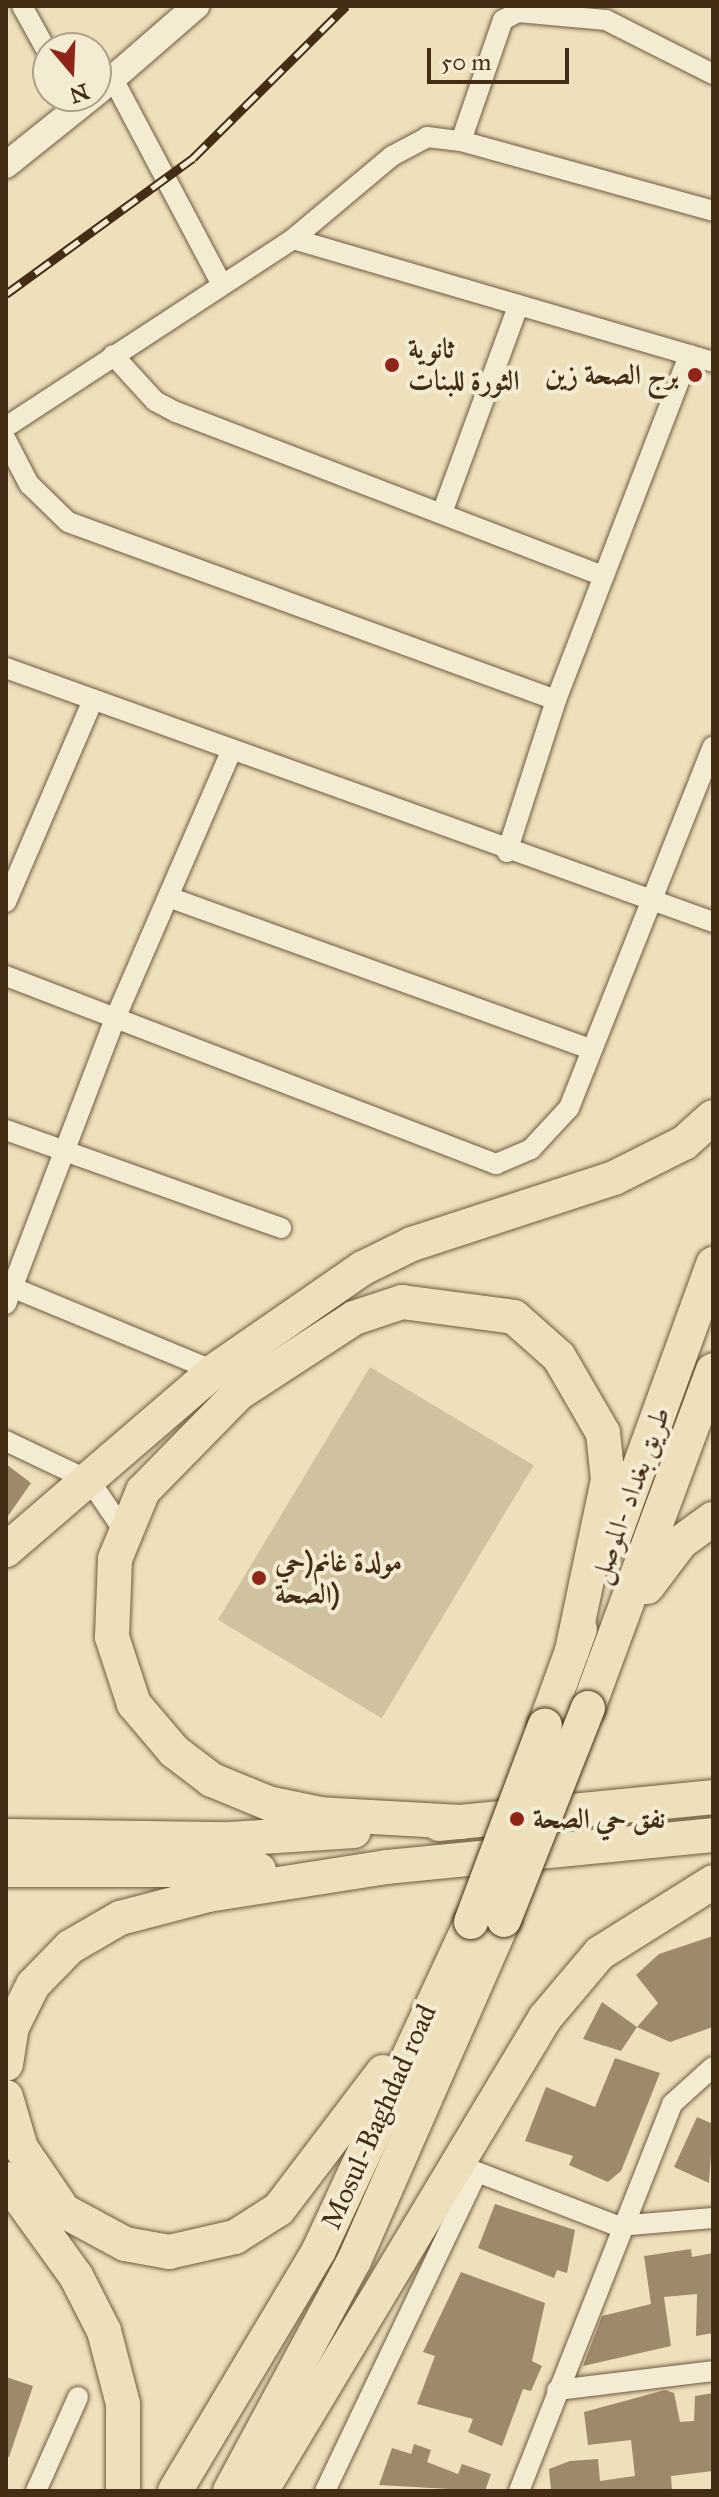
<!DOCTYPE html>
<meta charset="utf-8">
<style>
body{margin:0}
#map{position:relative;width:719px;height:2497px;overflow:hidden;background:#eee0bb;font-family:"IM FELL Great Primer",Amiri,serif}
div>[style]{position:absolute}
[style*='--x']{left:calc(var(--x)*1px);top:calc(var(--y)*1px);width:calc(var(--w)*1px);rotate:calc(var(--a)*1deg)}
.green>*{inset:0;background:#d1c29f;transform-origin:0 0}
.building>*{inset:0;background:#9c8a6b}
.roads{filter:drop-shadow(0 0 2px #6e5a3e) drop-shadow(0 0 2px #6e5a3e)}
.minor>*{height:20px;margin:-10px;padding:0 10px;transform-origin:10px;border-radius:10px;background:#f4ebd3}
.tertiary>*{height:26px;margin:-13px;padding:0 13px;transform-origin:13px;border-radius:13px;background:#f4ebd3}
.trunk>*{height:34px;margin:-17px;padding:0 17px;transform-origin:17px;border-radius:17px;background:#eee0bb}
.rail>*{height:9px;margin-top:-4.5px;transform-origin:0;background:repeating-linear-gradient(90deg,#f4ebd3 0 18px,#442d15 0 36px);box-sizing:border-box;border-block:2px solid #442d15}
.bridges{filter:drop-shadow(0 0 2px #442d15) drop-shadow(0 0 2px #442d15)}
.trunk-bridge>*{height:34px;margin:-17px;padding:0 17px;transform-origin:17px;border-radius:17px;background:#eee0bb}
.dots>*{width:22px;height:22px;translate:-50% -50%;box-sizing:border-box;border:4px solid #f4ebd3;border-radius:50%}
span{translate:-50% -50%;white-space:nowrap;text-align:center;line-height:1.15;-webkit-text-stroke:8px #f4ebd3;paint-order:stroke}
.poi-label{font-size:28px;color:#442d15;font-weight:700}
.left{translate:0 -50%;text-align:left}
.right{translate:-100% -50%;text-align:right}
.street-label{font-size:28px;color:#442d15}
.frame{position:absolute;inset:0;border:8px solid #442d15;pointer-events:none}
.north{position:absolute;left:32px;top:32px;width:80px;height:80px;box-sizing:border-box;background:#f4ebd3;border:2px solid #ae9f87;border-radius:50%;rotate:161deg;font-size:22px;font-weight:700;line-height:32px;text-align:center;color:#442d15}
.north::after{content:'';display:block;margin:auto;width:28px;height:36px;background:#8f2418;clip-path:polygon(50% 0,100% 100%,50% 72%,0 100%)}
.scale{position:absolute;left:427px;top:48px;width:142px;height:36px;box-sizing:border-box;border:4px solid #442d15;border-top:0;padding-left:10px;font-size:24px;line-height:28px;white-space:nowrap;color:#442d15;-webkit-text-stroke:6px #f4ebd3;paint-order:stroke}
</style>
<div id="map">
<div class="green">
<div style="left:370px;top:1367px;width:191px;height:295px;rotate:31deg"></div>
</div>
<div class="building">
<div style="clip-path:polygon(6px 1464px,31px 1483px,6px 1519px)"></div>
<div style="clip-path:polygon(713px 1936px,713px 2027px,670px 2042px,637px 2027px,658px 2003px,636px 1975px,659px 1954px)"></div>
<div style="clip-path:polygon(602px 2002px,637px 2027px,621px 2051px,583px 2039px)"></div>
<div style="clip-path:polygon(615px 2058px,660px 2073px,621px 2171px,608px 2182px,569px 2165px,573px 2156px,525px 2141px,546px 2087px,595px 2107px)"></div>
<div style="clip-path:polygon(697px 2117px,713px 2124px,709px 2183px,674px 2167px)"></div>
<div style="clip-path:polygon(495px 2204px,575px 2230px,567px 2273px,557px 2270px,554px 2278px,478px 2248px)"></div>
<div style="clip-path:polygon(691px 2249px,692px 2257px,713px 2253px,713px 2333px,696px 2336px,697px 2294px,664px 2297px,671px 2346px,583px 2366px,602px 2316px,651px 2304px,644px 2256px)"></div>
<div style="clip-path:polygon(461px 2272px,545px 2303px,532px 2361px,542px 2366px,531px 2391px,523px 2389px,502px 2446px,468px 2432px,473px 2419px,417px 2404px,435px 2356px,423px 2352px)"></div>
<div style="clip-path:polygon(6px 2377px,33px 2386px,9px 2457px,6px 2457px)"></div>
<div style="clip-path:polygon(665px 2390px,674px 2393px,680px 2422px,694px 2421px,695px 2396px,713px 2393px,713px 2471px,671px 2476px,672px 2491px,551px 2491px,549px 2469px,570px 2461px,598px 2459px,600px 2481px,635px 2476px,631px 2440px,588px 2445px,584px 2412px)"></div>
<div style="clip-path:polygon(414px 2444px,431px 2450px,427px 2462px,458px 2474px,462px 2464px,491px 2474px,485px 2491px,379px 2485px,392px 2448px,411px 2454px)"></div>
</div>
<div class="roads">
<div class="minor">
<div style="--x:22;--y:6;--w:54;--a:61"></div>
<div style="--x:113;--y:79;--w:229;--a:62.1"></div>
<div style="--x:461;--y:141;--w:262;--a:15.5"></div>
<div style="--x:293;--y:239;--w:438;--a:16.3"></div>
<div style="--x:113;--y:355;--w:62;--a:47.6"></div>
<div style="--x:155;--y:401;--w:24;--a:28"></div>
<div style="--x:176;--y:412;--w:458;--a:21"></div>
<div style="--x:6;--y:427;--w:343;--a:-33.2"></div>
<div style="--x:293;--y:239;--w:129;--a:-40"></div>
<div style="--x:392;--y:156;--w:40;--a:-28"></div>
<div style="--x:427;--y:137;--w:34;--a:7"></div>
<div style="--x:461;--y:141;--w:128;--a:-70.9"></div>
<div style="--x:503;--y:20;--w:17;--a:-28"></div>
<div style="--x:518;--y:12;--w:88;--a:5.2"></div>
<div style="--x:606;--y:20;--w:120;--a:26.8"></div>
<div style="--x:6;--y:440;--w:50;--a:62.4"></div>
<div style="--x:29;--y:484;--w:54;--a:44.3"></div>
<div style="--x:68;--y:522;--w:519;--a:20.04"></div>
<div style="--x:442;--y:513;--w:221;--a:-69.8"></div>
<div style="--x:6;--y:668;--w:751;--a:19.76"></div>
<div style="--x:507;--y:852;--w:160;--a:-72.1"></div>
<div style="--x:556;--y:700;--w:370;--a:-68.9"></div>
<div style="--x:171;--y:898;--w:446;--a:19.8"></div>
<div style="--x:6;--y:902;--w:218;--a:-66.7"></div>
<div style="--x:6;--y:976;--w:525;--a:20.99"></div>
<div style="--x:496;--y:1164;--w:38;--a:-23"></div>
<div style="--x:531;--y:1149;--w:56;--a:-47.2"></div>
<div style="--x:569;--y:1108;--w:389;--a:-68.3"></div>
<div style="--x:6;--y:1130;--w:292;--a:19.6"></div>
<div style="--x:14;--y:1288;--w:217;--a:22.5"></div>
<div style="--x:6;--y:1304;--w:311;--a:-69.1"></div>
<div style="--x:117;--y:1014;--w:286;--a:-66.5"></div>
<div style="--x:6;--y:1441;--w:93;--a:25.5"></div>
<div style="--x:90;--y:1481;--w:60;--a:55.8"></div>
<div style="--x:557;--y:2390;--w:157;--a:-6.9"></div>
<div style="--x:36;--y:2491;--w:103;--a:-65.9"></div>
<div style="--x:325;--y:2491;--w:353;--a:-64.5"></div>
<div style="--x:477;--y:2172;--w:151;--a:21"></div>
<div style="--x:618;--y:2226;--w:95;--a:-4.8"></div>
<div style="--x:519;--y:2491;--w:416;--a:-68.4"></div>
<div style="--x:672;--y:2104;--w:55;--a:-42.1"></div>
</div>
<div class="tertiary">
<div style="--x:96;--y:93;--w:133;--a:-41"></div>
<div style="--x:6;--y:165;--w:110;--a:-38.7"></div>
</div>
<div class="trunk">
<div style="--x:612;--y:1542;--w:296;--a:-70"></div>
<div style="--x:6;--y:1550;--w:274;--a:-40.7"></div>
<div style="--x:214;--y:1371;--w:181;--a:-34.7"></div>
<div style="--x:363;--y:1268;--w:55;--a:-26.1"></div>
<div style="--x:412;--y:1244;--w:213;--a:-18.1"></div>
<div style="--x:614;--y:1178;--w:78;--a:-26.6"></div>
<div style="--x:684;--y:1143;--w:39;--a:-42"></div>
<div style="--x:647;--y:1587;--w:56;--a:-52.9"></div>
<div style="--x:681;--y:1542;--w:39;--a:-36"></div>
<div style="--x:588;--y:1708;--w:360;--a:-69.7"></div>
<div style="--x:545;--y:1725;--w:102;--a:-70"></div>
<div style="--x:461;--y:1822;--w:141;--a:-176.8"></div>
<div style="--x:320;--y:1814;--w:53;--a:-168.1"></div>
<div style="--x:268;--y:1803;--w:61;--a:-157.7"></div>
<div style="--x:212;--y:1780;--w:48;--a:-142.7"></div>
<div style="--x:174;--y:1751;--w:62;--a:-130.4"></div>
<div style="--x:134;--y:1704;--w:71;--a:-108.2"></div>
<div style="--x:112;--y:1637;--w:78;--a:-87.8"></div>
<div style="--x:115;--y:1559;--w:74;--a:-67.6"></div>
<div style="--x:143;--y:1491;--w:137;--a:-45.6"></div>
<div style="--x:239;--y:1393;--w:137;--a:-33.1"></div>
<div style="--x:354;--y:1318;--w:51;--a:-18.4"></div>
<div style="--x:402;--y:1302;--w:113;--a:7.6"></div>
<div style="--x:514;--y:1317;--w:60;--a:41.6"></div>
<div style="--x:559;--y:1357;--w:88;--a:59.9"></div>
<div style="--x:603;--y:1433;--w:47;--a:83.9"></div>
<div style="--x:608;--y:1480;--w:175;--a:101.9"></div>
<div style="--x:439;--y:1824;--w:275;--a:-5.6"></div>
<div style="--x:6;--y:1836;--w:225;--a:0.8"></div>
<div style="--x:231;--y:1839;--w:123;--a:-3.7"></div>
<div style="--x:6;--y:1870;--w:253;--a:0"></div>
<div style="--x:6;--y:2064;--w:37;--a:-81"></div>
<div style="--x:12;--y:2027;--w:47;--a:-63.4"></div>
<div style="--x:33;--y:1985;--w:53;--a:-45.8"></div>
<div style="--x:70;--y:1947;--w:58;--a:-30.1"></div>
<div style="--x:120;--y:1918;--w:91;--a:-14.6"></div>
<div style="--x:208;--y:1895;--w:181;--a:-8.9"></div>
<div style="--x:387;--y:1867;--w:328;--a:-5.6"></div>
<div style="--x:6;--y:2097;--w:53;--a:73.6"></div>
<div style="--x:21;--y:2148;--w:76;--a:55.7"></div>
<div style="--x:64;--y:2211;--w:69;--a:28.4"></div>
<div style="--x:125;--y:2244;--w:45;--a:10.3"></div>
<div style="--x:169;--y:2252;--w:68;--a:-12.8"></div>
<div style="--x:235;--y:2237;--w:52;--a:-32.5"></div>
<div style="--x:279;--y:2209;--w:172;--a:-52.8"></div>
<div style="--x:6;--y:2179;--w:120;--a:54.2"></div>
<div style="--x:76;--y:2276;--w:62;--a:63"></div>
<div style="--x:104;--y:2331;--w:75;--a:75.4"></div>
<div style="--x:123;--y:2404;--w:87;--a:90"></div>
<div style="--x:175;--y:2491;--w:281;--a:-59.1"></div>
<div style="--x:319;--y:2250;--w:362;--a:-65.1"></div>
<div style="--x:230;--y:2491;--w:261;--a:-61.7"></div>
<div style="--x:354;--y:2261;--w:373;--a:-66.3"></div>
<div style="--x:261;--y:2491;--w:552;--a:-59.02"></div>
<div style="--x:545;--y:2018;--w:85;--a:-49.8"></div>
<div style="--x:600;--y:1953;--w:133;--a:-32.1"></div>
</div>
</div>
<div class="rail">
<div style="--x:6;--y:294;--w:231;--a:-36"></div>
<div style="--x:193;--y:158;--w:216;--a:-44.8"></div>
</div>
<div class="bridges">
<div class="trunk-bridge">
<div style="--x:504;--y:1920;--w:228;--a:-68.4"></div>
<div style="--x:471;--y:1922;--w:210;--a:-69.4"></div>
</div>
</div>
<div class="dots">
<div style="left:392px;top:365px;background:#8f2418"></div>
<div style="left:695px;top:375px;background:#8f2418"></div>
<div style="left:259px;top:1578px;background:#8f2418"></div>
<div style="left:517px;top:1819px;background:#8f2418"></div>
</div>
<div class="poi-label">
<span class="left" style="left:408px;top:365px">ثانوية<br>الثورة للبنات</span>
<span class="right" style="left:679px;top:375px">برج الصحة زين</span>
<span class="left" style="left:275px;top:1578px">مولدة غانم(حي<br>الصحة)</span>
<span class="left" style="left:533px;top:1819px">نفق حي الصحة</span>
</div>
<div class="street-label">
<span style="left:630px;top:1495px;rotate:-70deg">طريق بغداد -الموصل</span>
<span style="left:379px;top:2117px;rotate:-66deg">Mosul-Baghdad road</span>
</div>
<div class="frame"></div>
<div class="north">N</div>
<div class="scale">50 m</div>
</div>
